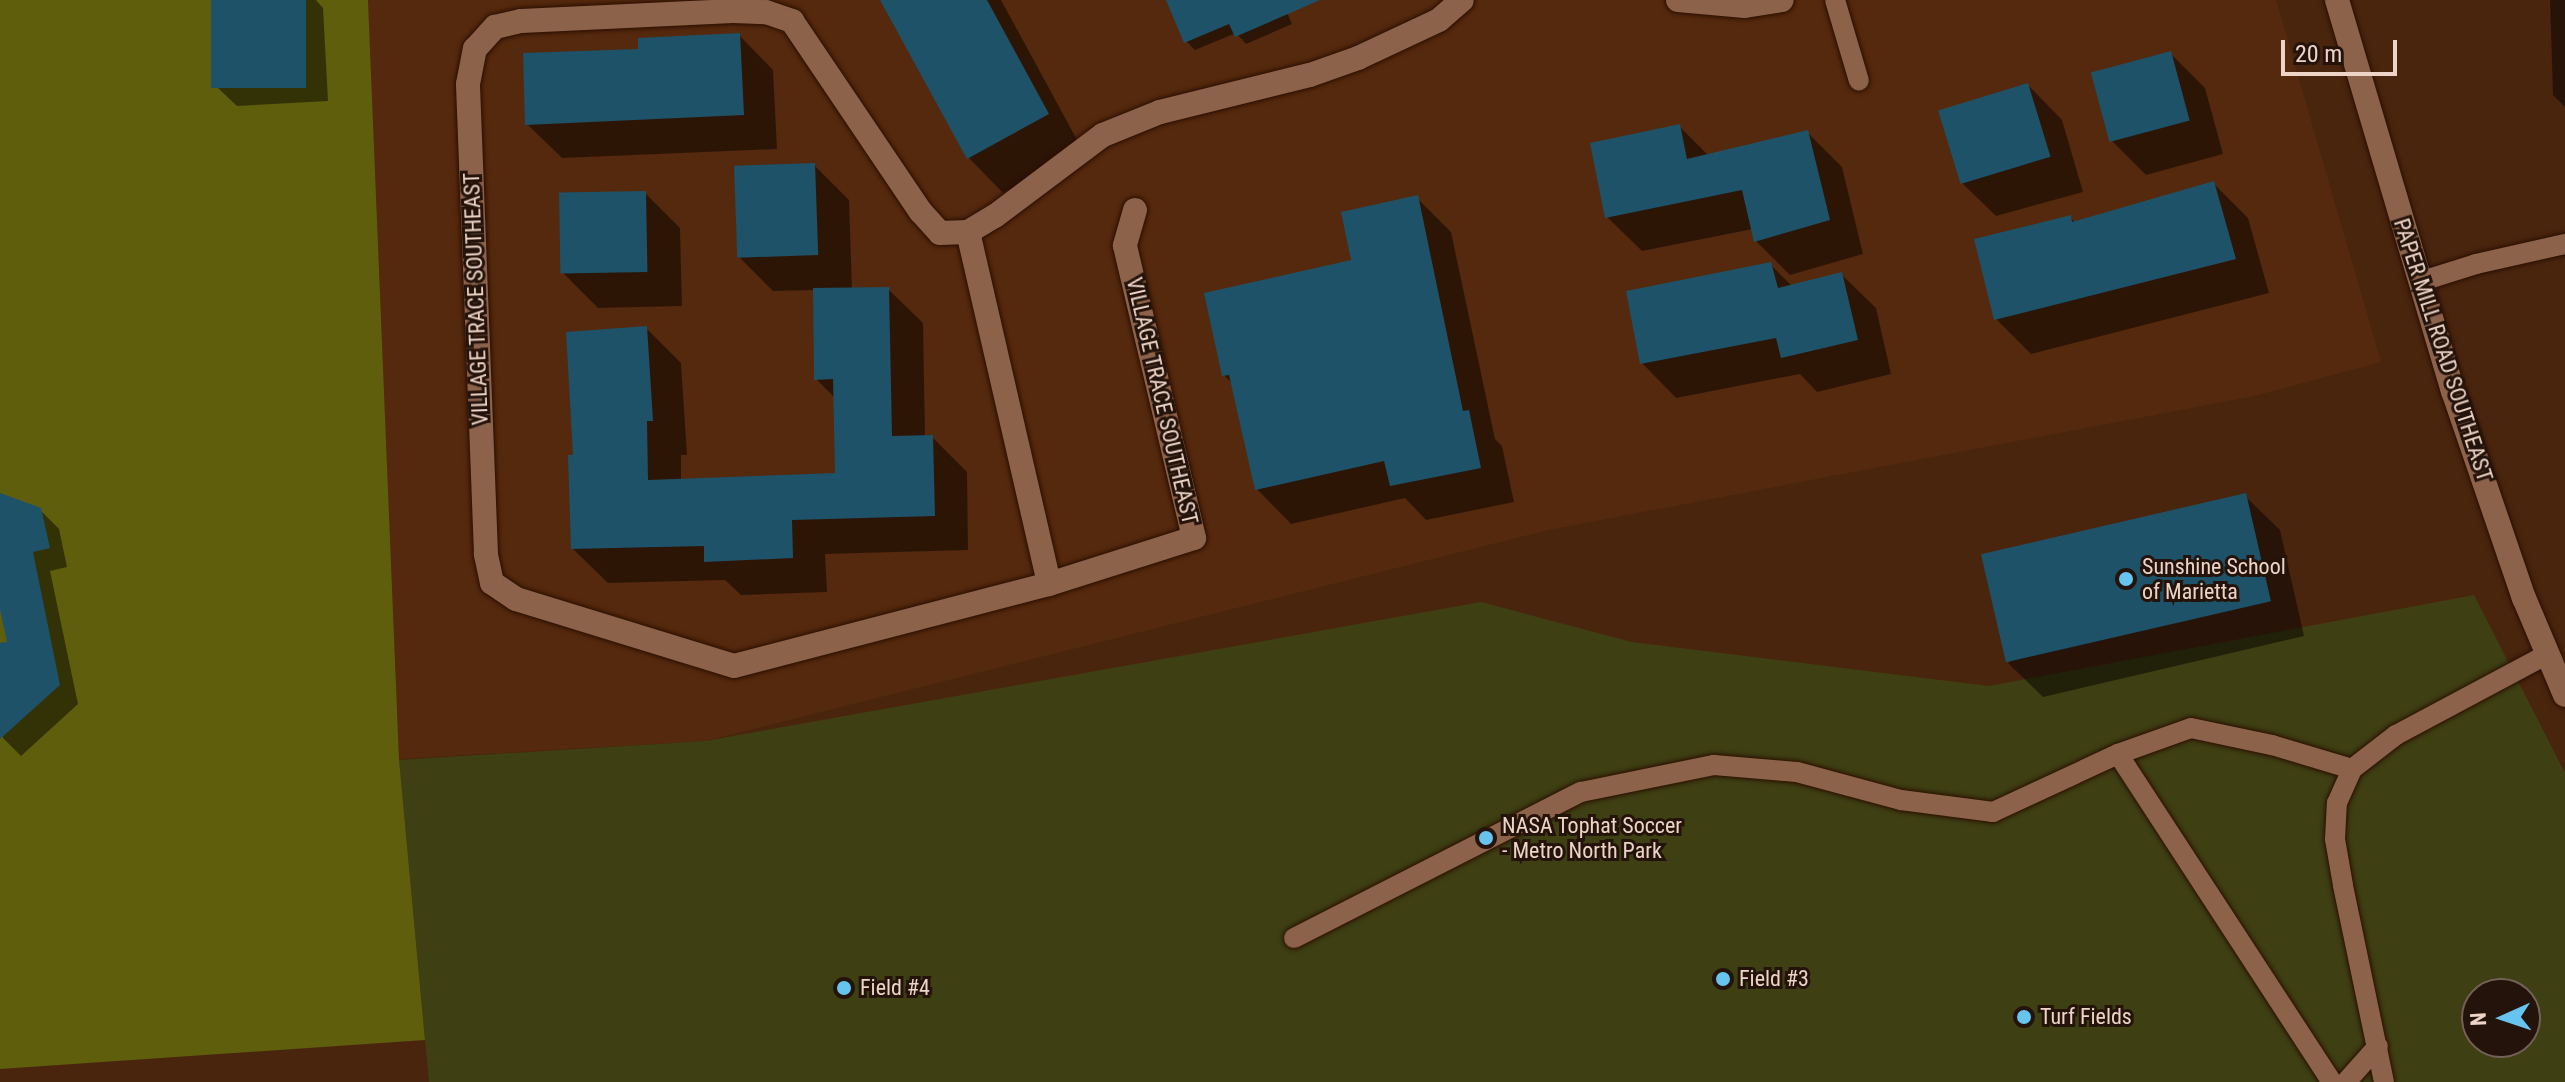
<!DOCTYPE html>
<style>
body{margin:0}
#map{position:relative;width:2565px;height:1082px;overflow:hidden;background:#4a250e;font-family:"Roboto Condensed",sans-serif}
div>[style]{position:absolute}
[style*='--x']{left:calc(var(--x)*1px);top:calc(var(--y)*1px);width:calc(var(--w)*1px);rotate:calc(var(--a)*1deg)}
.built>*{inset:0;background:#55290d}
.green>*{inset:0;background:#3e3f13}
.forest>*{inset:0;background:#5e5e0d}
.shadow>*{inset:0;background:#0007}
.building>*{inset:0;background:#1e5268;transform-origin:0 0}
.roads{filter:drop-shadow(0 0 2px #2a0f01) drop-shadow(0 0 2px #2a0f01)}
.lane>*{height:20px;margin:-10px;padding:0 10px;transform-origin:10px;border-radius:10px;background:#8d624a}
.street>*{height:24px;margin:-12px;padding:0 12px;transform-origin:12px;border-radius:12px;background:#8d624a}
.secondary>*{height:24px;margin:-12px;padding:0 12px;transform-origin:12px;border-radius:12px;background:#8d624a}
.dots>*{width:22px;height:22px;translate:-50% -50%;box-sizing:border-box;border:4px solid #24130a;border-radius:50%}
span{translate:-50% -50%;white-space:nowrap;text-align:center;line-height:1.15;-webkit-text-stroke:6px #24130a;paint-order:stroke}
.street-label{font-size:22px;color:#edd4c7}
.poi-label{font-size:22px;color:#edd4c7}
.left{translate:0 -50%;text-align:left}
.north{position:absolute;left:2461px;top:978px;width:80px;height:80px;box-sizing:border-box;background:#24130a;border:2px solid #746056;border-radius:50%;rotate:267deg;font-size:22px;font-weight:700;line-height:32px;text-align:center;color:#edd4c7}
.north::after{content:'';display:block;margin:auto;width:28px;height:36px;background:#66c4ef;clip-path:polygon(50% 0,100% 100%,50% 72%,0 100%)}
.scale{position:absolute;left:2281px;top:40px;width:116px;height:36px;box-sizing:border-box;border:4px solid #edd4c7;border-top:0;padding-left:10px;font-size:24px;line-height:28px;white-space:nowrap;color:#edd4c7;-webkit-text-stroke:6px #24130a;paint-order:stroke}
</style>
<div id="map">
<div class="built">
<div style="clip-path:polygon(368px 0,2276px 0,2381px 362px,2254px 396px,1548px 530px,705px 741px,399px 759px)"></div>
</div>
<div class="green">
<div style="clip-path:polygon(evenodd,2474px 595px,2565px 773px,2565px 1082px,429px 1082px,399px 760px,705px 741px,1481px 602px,1632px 642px,1989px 686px,2474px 595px,2477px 994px,2525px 994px,2525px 1042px,2477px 1042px,2477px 994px)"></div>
</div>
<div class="forest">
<div style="clip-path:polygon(0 0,368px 0,399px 759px,425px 1040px,0 1069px)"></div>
</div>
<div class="shadow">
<div style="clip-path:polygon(213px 0,316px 0,323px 8px,328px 101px,237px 106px,218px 88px)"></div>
<div style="clip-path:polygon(882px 0,1001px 0,1082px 149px,1003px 193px,969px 158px)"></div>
<div style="clip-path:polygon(1168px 0,1298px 0,1284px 6px,1292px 24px,1246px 44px,1236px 33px,1195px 50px,1186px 41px)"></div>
<div style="clip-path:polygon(2550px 0,2565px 0,2565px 107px,2553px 95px)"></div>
<div style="clip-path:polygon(739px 35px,773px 70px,777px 149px,562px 158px,527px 124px,640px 51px)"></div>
<div style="clip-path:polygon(2171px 54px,2205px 88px,2223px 154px,2146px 175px,2112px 141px)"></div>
<div style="clip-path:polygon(2028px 85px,2062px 120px,2083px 192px,1996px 216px,1961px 182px)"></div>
<div style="clip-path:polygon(1679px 126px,1709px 156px,1808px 133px,1842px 167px,1863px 254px,1790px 275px,1756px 241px,1753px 229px,1642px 251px,1607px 217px)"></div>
<div style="clip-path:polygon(814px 165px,849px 200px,852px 289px,888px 289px,923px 323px,925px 437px,932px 437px,967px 472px,968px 550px,825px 554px,827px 592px,741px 595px,725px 580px,608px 583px,573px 549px,576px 457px,646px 328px,681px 363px,687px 455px,681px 455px,681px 481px,837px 475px,836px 399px,816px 379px,815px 290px,773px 291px,738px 256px)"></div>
<div style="clip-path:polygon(2214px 184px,2248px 218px,2269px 293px,2031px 354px,1996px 319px,2070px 217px,2075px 223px)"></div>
<div style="clip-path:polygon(645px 193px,680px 228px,682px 306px,598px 308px,563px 273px)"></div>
<div style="clip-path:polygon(1417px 198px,1451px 232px,1495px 439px,1502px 446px,1514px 502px,1426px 520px,1405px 498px,1291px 524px,1257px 489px,1233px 384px,1224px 375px,1354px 262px)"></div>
<div style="clip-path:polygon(1770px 264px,1792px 286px,1841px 274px,1876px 308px,1891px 374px,1817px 392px,1800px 374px,1676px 398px,1642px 363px)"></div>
<div style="clip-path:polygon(0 495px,40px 510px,59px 529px,67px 567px,50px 571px,78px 704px,21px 756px,3px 738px,0 724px,0 645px,9px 643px,0 604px)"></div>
<div style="clip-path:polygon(2245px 496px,2280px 530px,2304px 636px,2043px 697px,2008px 663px)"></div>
</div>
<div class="building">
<div style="left:211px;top:0;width:95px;height:88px"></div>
<div style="clip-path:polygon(880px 0,987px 0,1049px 114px,967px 159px)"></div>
<div style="clip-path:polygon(1166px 0,1320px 0,1235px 37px,1229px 24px,1184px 43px)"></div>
<div style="clip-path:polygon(740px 33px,744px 115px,525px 125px,523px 53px,638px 49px,638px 38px)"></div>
<div style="left:2171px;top:51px;width:72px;height:83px;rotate:75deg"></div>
<div style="left:2028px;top:83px;width:77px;height:94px;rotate:73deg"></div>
<div style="clip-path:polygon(1680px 124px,1687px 159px,1808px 130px,1830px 220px,1754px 242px,1742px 190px,1605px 218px,1590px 143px)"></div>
<div style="left:815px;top:163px;width:92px;height:81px;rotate:88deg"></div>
<div style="clip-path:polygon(2214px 181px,2236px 259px,1994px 320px,1974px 239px,2071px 215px,2072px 222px)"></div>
<div style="left:646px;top:191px;width:81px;height:87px;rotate:89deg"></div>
<div style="clip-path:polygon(1418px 195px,1463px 411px,1469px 410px,1481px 468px,1390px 486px,1384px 461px,1255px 490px,1229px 375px,1222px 376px,1204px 293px,1351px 260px,1341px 212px)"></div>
<div style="clip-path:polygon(1771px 262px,1778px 288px,1842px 272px,1858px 340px,1781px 358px,1776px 338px,1640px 364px,1626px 291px)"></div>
<div style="clip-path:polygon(889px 287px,892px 436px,933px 435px,935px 516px,792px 520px,793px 558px,704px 562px,704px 546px,571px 549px,568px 455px,573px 455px,566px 332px,647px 326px,653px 421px,647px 421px,648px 480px,835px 473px,833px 379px,814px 380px,813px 288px)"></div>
<div style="clip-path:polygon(0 493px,41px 508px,50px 548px,33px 552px,60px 685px,0 739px,0 643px,7px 642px,0 609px)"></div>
<div style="left:2246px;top:493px;width:111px;height:272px;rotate:77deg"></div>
</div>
<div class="roads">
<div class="lane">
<div style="--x:1835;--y:0;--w:84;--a:73.5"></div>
<div style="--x:2419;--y:282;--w:60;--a:-17.5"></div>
<div style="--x:2476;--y:264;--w:91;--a:-12.7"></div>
<div style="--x:2118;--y:754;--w:392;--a:56.9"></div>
<div style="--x:1294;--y:938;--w:322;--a:-27"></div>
<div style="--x:1581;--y:792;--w:136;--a:-11.5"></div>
<div style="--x:1714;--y:765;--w:83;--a:4.8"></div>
<div style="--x:1797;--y:772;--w:108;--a:15.1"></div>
<div style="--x:1901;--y:800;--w:93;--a:7.4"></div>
<div style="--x:1993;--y:812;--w:138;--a:-24.9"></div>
<div style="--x:2118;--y:754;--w:77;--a:-19.6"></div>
<div style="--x:2191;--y:728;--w:83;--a:11.9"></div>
<div style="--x:2272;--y:745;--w:84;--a:16.7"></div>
<div style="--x:2346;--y:1082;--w:48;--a:-48.4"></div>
<div style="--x:2384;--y:1082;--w:201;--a:-101.8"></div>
<div style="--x:2343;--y:885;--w:47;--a:-99.9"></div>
<div style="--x:2335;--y:839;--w:36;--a:-87"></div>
<div style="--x:2337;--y:803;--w:37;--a:-66"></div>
<div style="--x:2352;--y:769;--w:56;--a:-37.7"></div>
<div style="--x:2396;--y:735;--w:170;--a:-28.1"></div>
</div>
<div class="street">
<div style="--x:1678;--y:0;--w:67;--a:5.1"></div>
<div style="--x:1745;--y:6;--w:37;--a:-9"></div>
<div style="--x:1135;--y:210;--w:37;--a:106"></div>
<div style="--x:1125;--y:246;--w:300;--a:76.7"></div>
<div style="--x:1194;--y:538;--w:152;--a:162.4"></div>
<div style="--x:1049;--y:584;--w:325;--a:165.4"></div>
<div style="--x:734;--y:666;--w:228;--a:-162.9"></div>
<div style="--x:516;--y:599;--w:29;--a:-146"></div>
<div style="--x:492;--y:583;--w:30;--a:-102"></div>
<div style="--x:486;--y:554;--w:470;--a:-92.2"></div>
<div style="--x:468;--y:84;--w:36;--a:-79"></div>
<div style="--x:475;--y:49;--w:30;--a:-48"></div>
<div style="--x:495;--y:27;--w:27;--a:-13"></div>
<div style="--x:521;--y:21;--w:212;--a:-2.7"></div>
<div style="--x:733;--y:11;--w:33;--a:2"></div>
<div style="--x:766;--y:12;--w:28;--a:19"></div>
<div style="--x:792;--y:21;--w:230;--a:56"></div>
<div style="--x:921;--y:212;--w:28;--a:48"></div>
<div style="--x:940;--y:233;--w:28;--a:-2"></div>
<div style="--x:968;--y:232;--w:31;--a:-31"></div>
<div style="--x:995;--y:216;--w:135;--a:-36.9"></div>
<div style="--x:1103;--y:135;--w:61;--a:-22"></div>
<div style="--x:1160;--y:112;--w:154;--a:-13.9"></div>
<div style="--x:1310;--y:75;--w:51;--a:-19.5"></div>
<div style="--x:1358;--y:58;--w:89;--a:-25.1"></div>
<div style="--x:1439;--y:20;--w:30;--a:-41"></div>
<div style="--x:968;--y:232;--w:361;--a:77"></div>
</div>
<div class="secondary">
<div style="--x:2337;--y:0;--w:408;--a:73.5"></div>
<div style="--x:2453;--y:391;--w:219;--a:71.1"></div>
<div style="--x:2524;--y:598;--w:105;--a:67.1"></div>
</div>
</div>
<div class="dots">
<div style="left:2126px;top:579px;background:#66c4ef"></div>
<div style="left:1486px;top:838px;background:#66c4ef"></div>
<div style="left:1723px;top:979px;background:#66c4ef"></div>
<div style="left:844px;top:988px;background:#66c4ef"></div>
<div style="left:2024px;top:1017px;background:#66c4ef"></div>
</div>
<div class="street-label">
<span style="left:476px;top:299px;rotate:-92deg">VILLAGE TRACE SOUTHEAST</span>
<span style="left:2443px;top:350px;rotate:72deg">PAPER MILL ROAD SOUTHEAST</span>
<span style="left:1162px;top:401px;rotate:77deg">VILLAGE TRACE SOUTHEAST</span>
</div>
<div class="poi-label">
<span class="left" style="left:2142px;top:579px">Sunshine School<br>of Marietta</span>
<span class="left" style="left:1502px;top:838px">NASA Tophat Soccer<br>- Metro North Park</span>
<span class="left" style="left:1739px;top:979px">Field #3</span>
<span class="left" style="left:860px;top:988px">Field #4</span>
<span class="left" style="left:2040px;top:1017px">Turf Fields</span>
</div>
<div class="north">N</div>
<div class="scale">20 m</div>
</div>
